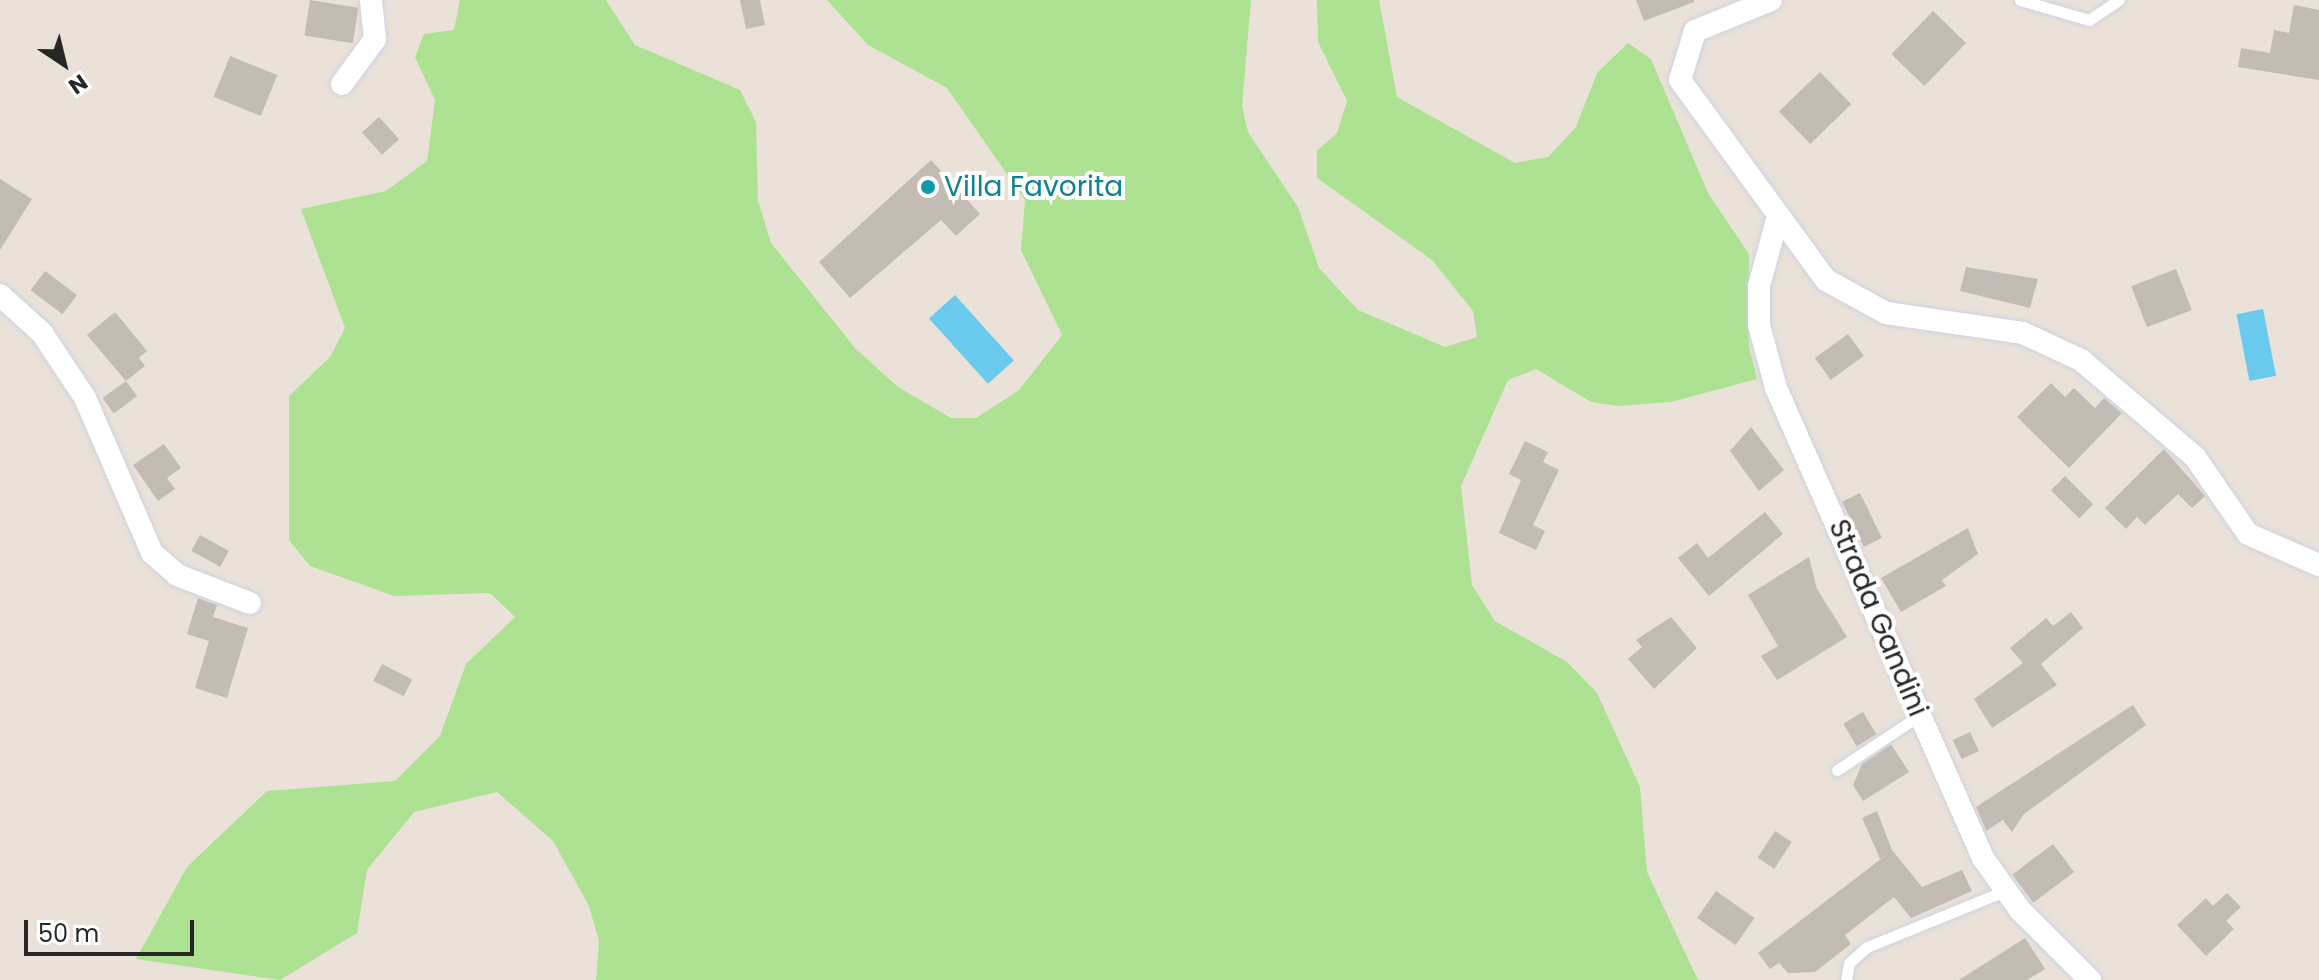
<!DOCTYPE html>
<style>
body{margin:0}
#map{position:relative;width:2319px;height:980px;overflow:hidden;background:#eae2d8;font-family:Poppins,sans-serif}
div>[style]{position:absolute}
[style*='--x']{left:calc(var(--x)*1px);top:calc(var(--y)*1px);width:calc(var(--w)*1px);rotate:calc(var(--a)*1deg)}
.green>*{inset:0;background:#ade293}
.water>*{inset:0;background:#69caee;transform-origin:0 0}
.building>*{inset:0;background:#c2bcb5;transform-origin:0 0}
.roads{filter:drop-shadow(0 0 2px #cdd1e1) drop-shadow(0 0 2px #cdd1e1)}
.lane>*{height:11px;margin:-5.5px;padding:0 5.5px;transform-origin:5.5px;border-radius:5.5px;background:#fff}
.street>*{height:22px;margin:-11px;padding:0 11px;transform-origin:11px;border-radius:11px;background:#fff}
.dots>*{width:22px;height:22px;translate:-50% -50%;box-sizing:border-box;border:4px solid #fff;border-radius:50%}
span{translate:-50% -50%;white-space:nowrap;text-align:center;line-height:1.15;-webkit-text-stroke:8px #fff;paint-order:stroke}
.culture-label{font-size:28px;color:#0d838f}
.left{translate:0 -50%;text-align:left}
.street-label{font-size:28px;color:#272727}
.north{position:absolute;left:24px;top:24px;width:80px;height:80px;-webkit-text-stroke:6px #fff;paint-order:stroke;rotate:145deg;font-size:22px;font-weight:700;line-height:32px;text-align:center;color:#272727}
.north::after{content:'';display:block;margin:auto;width:28px;height:36px;background:#272727;clip-path:polygon(50% 0,100% 100%,50% 72%,0 100%)}
.scale{position:absolute;left:24px;top:920px;width:170px;height:36px;box-sizing:border-box;border:4px solid #272727;border-top:0;padding-left:10px;font-size:24px;line-height:28px;white-space:nowrap;color:#272727;-webkit-text-stroke:6px #fff;paint-order:stroke}
</style>
<div id="map">
<div class="green">
<div style="clip-path:polygon(460px 0,606px 0,635px 45px,740px 90px,756px 122px,758px 201px,771px 243px,855px 348px,898px 387px,951px 418px,976px 418px,1019px 390px,1062px 335px,1021px 250px,1025px 200px,947px 88px,868px 45px,827px 0,1251px 0,1242px 106px,1248px 132px,1298px 207px,1319px 268px,1358px 310px,1445px 347px,1477px 337px,1473px 311px,1432px 260px,1317px 178px,1317px 151px,1337px 133px,1347px 101px,1318px 42px,1317px 0,1379px 0,1397px 97px,1515px 163px,1548px 157px,1576px 127px,1597px 73px,1628px 43px,1651px 59px,1708px 193px,1749px 254px,1749px 347px,1757px 379px,1671px 402px,1618px 406px,1591px 402px,1536px 369px,1508px 380px,1461px 486px,1472px 585px,1495px 621px,1567px 662px,1597px 693px,1640px 787px,1647px 872px,1698px 980px,596px 980px,599px 941px,589px 906px,553px 841px,497px 792px,414px 812px,367px 870px,357px 933px,280px 980px,136px 959px,187px 867px,267px 791px,395px 781px,440px 736px,466px 664px,515px 617px,490px 593px,394px 596px,310px 566px,289px 540px,289px 396px,330px 357px,345px 328px,301px 209px,386px 191px,427px 161px,435px 100px,415px 57px,424px 34px,454px 30px)"></div>
</div>
<div class="water">
<div style="left:955px;top:295px;width:88px;height:35px;rotate:48deg"></div>
<div style="left:2263px;top:309px;width:68px;height:27px;rotate:79deg"></div>
</div>
<div class="building">
<div style="left:310px;top:0;width:49px;height:36px;rotate:9deg"></div>
<div style="clip-path:polygon(740px 0,760px 0,765px 25px,746px 29px)"></div>
<div style="clip-path:polygon(1636px 0,1694px 0,1694px 2px,1644px 21px)"></div>
<div style="clip-path:polygon(2294px 5px,2319px 10px,2319px 80px,2238px 67px,2241px 48px,2270px 53px,2274px 30px,2289px 33px)"></div>
<div style="left:1933px;top:11px;width:46px;height:60px;rotate:44deg"></div>
<div style="left:230px;top:56px;width:51px;height:44px;rotate:22deg"></div>
<div style="left:1820px;top:72px;width:45px;height:57px;rotate:46deg"></div>
<div style="left:379px;top:117px;width:30px;height:23px;rotate:48deg"></div>
<div style="clip-path:polygon(931px 160px,980px 214px,956px 236px,941px 220px,850px 298px,819px 262px)"></div>
<div style="clip-path:polygon(0 179px,32px 199px,0 250px)"></div>
<div style="clip-path:polygon(1966px 267px,2038px 279px,2030px 308px,1960px 291px)"></div>
<div style="left:2176px;top:269px;width:44px;height:48px;rotate:69deg"></div>
<div style="left:45px;top:271px;width:40px;height:24px;rotate:37deg"></div>
<div style="clip-path:polygon(115px 312px,147px 351px,139px 358px,145px 366px,126px 381px,87px 335px)"></div>
<div style="left:1848px;top:334px;width:27px;height:41px;rotate:54deg"></div>
<div style="left:126px;top:381px;width:19px;height:29px;rotate:54deg"></div>
<div style="clip-path:polygon(2051px 383px,2065px 397px,2074px 388px,2095px 408px,2104px 398px,2122px 413px,2069px 468px,2017px 417px)"></div>
<div style="clip-path:polygon(1751px 427px,1784px 470px,1759px 491px,1730px 451px)"></div>
<div style="clip-path:polygon(1525px 441px,1548px 452px,1543px 462px,1559px 470px,1533px 525px,1545px 531px,1536px 550px,1499px 533px,1521px 480px,1509px 474px)"></div>
<div style="clip-path:polygon(164px 444px,181px 468px,167px 478px,175px 489px,158px 501px,133px 465px)"></div>
<div style="clip-path:polygon(2164px 449px,2205px 496px,2192px 508px,2178px 494px,2145px 525px,2137px 517px,2126px 529px,2105px 508px)"></div>
<div style="left:2065px;top:476px;width:40px;height:20px;rotate:45deg"></div>
<div style="left:1860px;top:493px;width:50px;height:20px;rotate:64deg"></div>
<div style="clip-path:polygon(1765px 512px,1783px 534px,1709px 596px,1678px 558px,1697px 543px,1708px 558px)"></div>
<div style="clip-path:polygon(1968px 528px,1978px 554px,1942px 580px,1946px 586px,1901px 612px,1881px 578px)"></div>
<div style="left:200px;top:535px;width:33px;height:18px;rotate:29deg"></div>
<div style="clip-path:polygon(1809px 557px,1817px 589px,1847px 637px,1777px 680px,1761px 656px,1778px 646px,1748px 595px)"></div>
<div style="clip-path:polygon(198px 598px,217px 605px,213px 617px,248px 628px,227px 698px,195px 688px,209px 641px,187px 634px)"></div>
<div style="clip-path:polygon(2071px 612px,2083px 628px,2041px 664px,2057px 685px,1992px 728px,1974px 699px,2023px 663px,2010px 648px,2046px 618px,2053px 626px)"></div>
<div style="clip-path:polygon(1671px 617px,1697px 648px,1654px 689px,1628px 659px,1642px 647px,1636px 640px)"></div>
<div style="left:382px;top:664px;width:34px;height:19px;rotate:27deg"></div>
<div style="clip-path:polygon(2133px 705px,2146px 725px,2024px 814px,2012px 832px,2003px 820px,1986px 831px,1976px 807px)"></div>
<div style="left:1863px;top:712px;width:26px;height:23px;rotate:59deg"></div>
<div style="left:1970px;top:732px;width:21px;height:19px;rotate:65deg"></div>
<div style="clip-path:polygon(1891px 744px,1909px 772px,1863px 801px,1853px 785px,1862px 764px)"></div>
<div style="clip-path:polygon(1877px 811px,1892px 850px,1922px 887px,1962px 870px,1972px 891px,1911px 918px,1894px 897px,1845px 935px,1851px 944px,1815px 972px,1788px 973px,1779px 963px,1770px 969px,1758px 953px,1890px 852px,1880px 859px,1862px 818px)"></div>
<div style="left:1775px;top:831px;width:20px;height:32px;rotate:33deg"></div>
<div style="left:2053px;top:844px;width:35px;height:51px;rotate:53deg"></div>
<div style="left:1716px;top:891px;width:47px;height:33px;rotate:35deg"></div>
<div style="clip-path:polygon(2227px 893px,2241px 907px,2226px 921px,2234px 929px,2206px 956px,2177px 925px,2206px 898px,2213px 906px)"></div>
<div style="clip-path:polygon(2025px 938px,2045px 969px,2027px 980px,1959px 980px)"></div>
</div>
<div class="roads">
<div class="lane">
<div style="--x:2020;--y:0;--w:72;--a:16.2"></div>
<div style="--x:2089;--y:20;--w:36;--a:-34"></div>
<div style="--x:1837;--y:770;--w:100;--a:-33.5"></div>
<div style="--x:1846;--y:980;--w:17;--a:-80"></div>
<div style="--x:1849;--y:963;--w:24;--a:-42"></div>
<div style="--x:1867;--y:947;--w:148;--a:-22.2"></div>
</div>
<div class="street">
<div style="--x:1771;--y:0;--w:82;--a:157.8"></div>
<div style="--x:1695;--y:31;--w:51;--a:107"></div>
<div style="--x:1680;--y:80;--w:248;--a:53.9"></div>
<div style="--x:1826;--y:280;--w:68;--a:28.8"></div>
<div style="--x:1886;--y:313;--w:138;--a:8.3"></div>
<div style="--x:2023;--y:333;--w:64;--a:25"></div>
<div style="--x:2081;--y:360;--w:150;--a:40.4"></div>
<div style="--x:2195;--y:457;--w:93;--a:55.5"></div>
<div style="--x:2248;--y:534;--w:77;--a:23.6"></div>
<div style="--x:342;--y:84;--w:56;--a:-53.7"></div>
<div style="--x:375;--y:39;--w:39;--a:-96"></div>
<div style="--x:1777;--y:220;--w:68;--a:105.3"></div>
<div style="--x:1759;--y:286;--w:39;--a:90"></div>
<div style="--x:1759;--y:325;--w:65;--a:74.9"></div>
<div style="--x:1776;--y:388;--w:514;--a:66.23"></div>
<div style="--x:1983;--y:858;--w:64;--a:54.6"></div>
<div style="--x:2020;--y:910;--w:99;--a:45"></div>
<div style="--x:0;--y:295;--w:57;--a:42.1"></div>
<div style="--x:42;--y:333;--w:78;--a:56.5"></div>
<div style="--x:85;--y:398;--w:169;--a:66.6"></div>
<div style="--x:152;--y:553;--w:33;--a:41"></div>
<div style="--x:177;--y:575;--w:78;--a:21"></div>
</div>
</div>
<div class="dots">
<div style="left:928px;top:187px;background:#0f9aa8"></div>
</div>
<div class="culture-label">
<span class="left" style="left:944px;top:187px">Villa Favorita</span>
</div>
<div class="street-label">
<span style="left:1878px;top:618px;rotate:67deg">Strada Gandini</span>
</div>
<div class="north">N</div>
<div class="scale">50 m</div>
</div>
